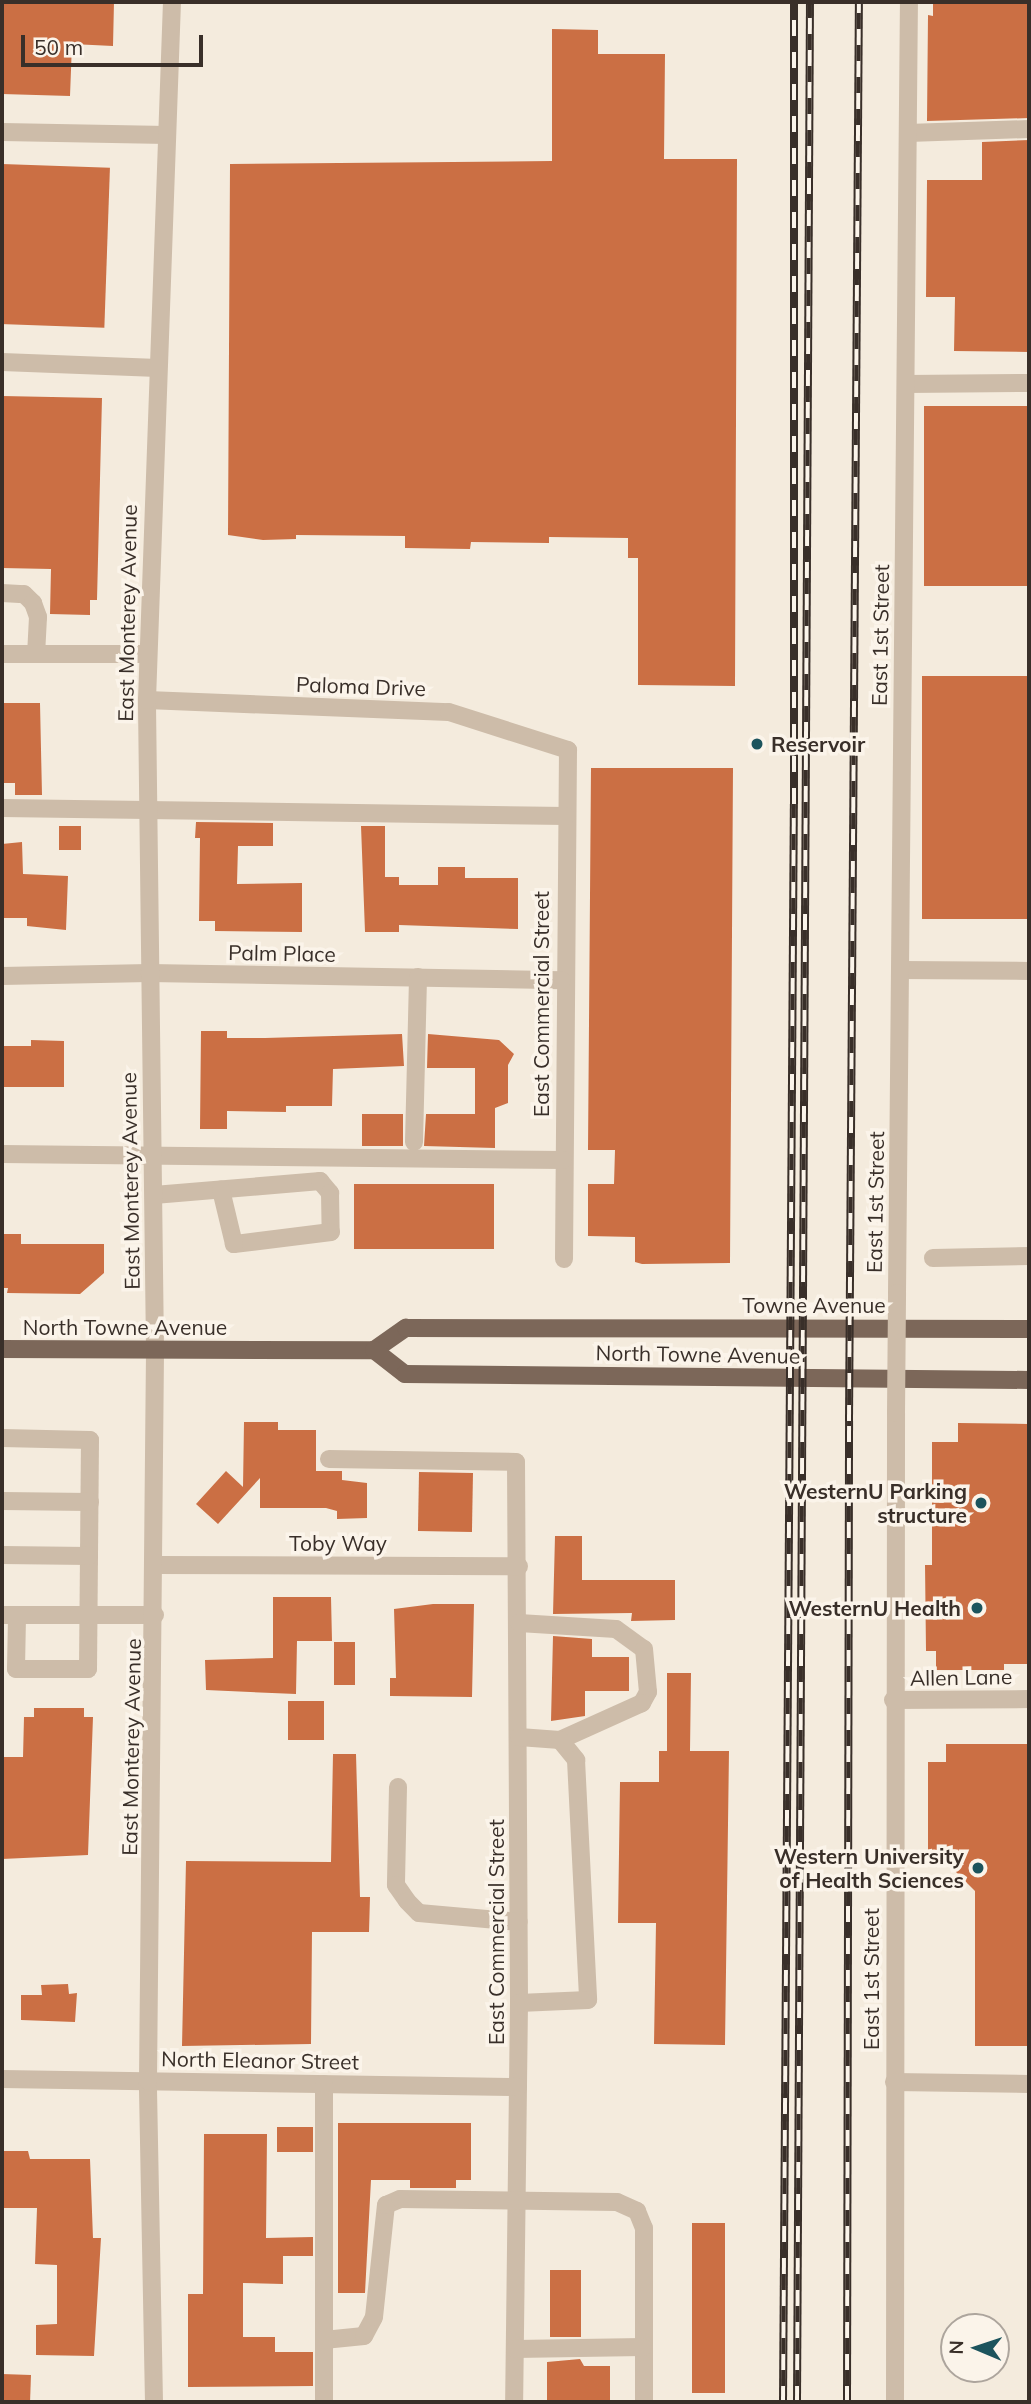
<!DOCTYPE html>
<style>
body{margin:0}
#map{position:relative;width:1031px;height:2404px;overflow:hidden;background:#f4ebdd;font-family:Mulish,sans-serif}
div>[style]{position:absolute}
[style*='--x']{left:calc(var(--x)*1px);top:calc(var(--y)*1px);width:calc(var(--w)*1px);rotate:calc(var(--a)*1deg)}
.building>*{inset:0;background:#cb6f44;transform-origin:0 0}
.minor>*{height:18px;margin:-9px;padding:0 9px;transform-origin:9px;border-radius:9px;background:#cdbca9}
.major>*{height:18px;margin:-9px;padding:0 9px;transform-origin:9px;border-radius:9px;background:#7c6759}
.rail>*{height:8px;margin-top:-4px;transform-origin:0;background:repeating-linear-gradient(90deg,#fbf4ea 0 16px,#392f29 0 32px);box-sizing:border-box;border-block:2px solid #392f29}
.minor-bridge>*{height:18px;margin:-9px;padding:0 9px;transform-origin:9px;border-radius:9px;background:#cdbca9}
.dots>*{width:19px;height:19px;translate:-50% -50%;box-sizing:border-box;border:4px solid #fbf4ea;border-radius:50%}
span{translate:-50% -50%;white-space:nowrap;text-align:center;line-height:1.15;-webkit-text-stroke:7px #fbf4ea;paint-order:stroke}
.street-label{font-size:21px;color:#392f29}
.poi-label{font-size:21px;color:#392f29;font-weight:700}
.left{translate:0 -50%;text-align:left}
.right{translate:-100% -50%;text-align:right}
.frame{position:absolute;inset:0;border:4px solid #392f29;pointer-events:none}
.north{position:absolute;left:940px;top:2313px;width:70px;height:70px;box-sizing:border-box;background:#fbf4ea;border:2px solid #ada59d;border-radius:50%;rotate:272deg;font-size:19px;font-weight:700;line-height:28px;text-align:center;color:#392f29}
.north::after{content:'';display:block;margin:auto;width:24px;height:32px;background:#1c545d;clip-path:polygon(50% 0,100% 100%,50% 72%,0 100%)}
.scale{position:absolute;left:21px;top:35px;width:182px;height:32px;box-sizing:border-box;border:4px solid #392f29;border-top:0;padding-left:9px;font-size:21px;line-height:24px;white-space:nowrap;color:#392f29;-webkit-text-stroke:5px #fbf4ea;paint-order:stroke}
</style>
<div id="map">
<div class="building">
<div style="clip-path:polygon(2px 2px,114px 2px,113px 46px,72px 44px,70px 96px,2px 94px)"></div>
<div style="clip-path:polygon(933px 2px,1029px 2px,1029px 118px,927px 121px,928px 15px,933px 16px)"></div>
<div style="clip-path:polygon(552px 29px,598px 30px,598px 54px,665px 54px,664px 159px,737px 159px,735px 686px,638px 685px,638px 558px,628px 558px,628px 538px,549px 537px,549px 543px,471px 542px,470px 549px,405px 548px,405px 536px,296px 535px,296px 539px,263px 540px,228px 535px,230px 164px,552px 161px)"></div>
<div style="clip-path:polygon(1029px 140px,1029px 352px,954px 351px,955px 297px,926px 297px,927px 180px,982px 180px,982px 142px)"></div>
<div style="left:2px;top:164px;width:108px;height:160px;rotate:2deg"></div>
<div style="clip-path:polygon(2px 396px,102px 398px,97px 600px,90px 600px,90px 615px,50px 614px,51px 569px,2px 568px)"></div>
<div style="left:924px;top:406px;width:105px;height:180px"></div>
<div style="left:922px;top:676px;width:107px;height:243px"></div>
<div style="clip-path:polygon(2px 703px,40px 703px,42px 795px,15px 795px,15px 783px,2px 783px)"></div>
<div style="clip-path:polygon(591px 768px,733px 768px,730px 1263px,642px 1264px,635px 1262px,635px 1237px,588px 1236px,588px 1184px,614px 1184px,615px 1150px,588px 1150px)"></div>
<div style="clip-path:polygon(196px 822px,273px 823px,273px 846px,238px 846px,237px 884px,302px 883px,302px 932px,215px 931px,215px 921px,199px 921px,200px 838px,195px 838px)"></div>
<div style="left:59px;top:826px;width:22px;height:24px"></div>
<div style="clip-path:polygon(361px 826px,385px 826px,385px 877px,399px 877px,399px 885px,438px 885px,438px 867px,465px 867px,465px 878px,518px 878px,518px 929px,399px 925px,399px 932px,365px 932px)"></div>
<div style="clip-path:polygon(22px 842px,23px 874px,68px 876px,66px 930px,27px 926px,27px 918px,2px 918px,2px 844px)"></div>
<div style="clip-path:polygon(201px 1031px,227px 1031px,227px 1038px,265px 1038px,402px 1034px,404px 1066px,333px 1069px,332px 1106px,286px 1106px,286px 1112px,227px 1111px,227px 1129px,200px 1129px)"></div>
<div style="clip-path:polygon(428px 1034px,499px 1040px,514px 1054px,508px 1065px,508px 1103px,495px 1108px,495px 1148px,424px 1146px,426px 1114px,475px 1114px,475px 1068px,427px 1068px)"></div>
<div style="clip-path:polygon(31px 1040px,64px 1041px,64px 1087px,2px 1087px,2px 1046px,31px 1046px)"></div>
<div style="left:362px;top:1114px;width:41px;height:32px"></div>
<div style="left:354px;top:1184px;width:140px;height:65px"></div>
<div style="clip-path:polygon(2px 1234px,21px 1234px,21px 1244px,104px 1244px,104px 1273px,80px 1294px,7px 1293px,8px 1288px,2px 1288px)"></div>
<div style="clip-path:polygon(244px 1422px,278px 1422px,278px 1430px,316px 1430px,316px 1471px,342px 1471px,342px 1480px,367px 1483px,367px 1518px,337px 1519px,337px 1511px,326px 1508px,260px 1508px,260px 1478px,218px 1524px,196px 1504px,226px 1471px,243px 1487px)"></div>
<div style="clip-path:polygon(958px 1423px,1029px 1424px,1029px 1664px,1004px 1664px,1004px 1670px,936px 1670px,936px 1651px,926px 1651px,925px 1565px,932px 1565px,932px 1442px,958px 1442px)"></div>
<div style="left:419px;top:1472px;width:54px;height:59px;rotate:1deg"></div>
<div style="clip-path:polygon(555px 1536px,582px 1536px,582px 1580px,675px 1580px,675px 1620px,631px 1621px,632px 1613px,553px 1614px)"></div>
<div style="clip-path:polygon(273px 1597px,331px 1597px,332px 1641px,297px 1641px,296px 1694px,206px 1690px,205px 1660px,273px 1658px)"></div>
<div style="clip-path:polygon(433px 1604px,474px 1604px,472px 1697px,390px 1696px,390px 1678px,396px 1678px,394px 1609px)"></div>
<div style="clip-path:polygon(553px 1636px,592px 1639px,592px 1657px,629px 1657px,629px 1691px,585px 1691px,585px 1716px,551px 1721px)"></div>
<div style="left:334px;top:1642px;width:21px;height:43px"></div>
<div style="clip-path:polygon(667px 1673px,691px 1673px,690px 1751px,729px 1751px,725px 2045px,654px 2044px,656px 1923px,618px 1923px,620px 1782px,659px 1782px,659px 1751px,667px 1751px)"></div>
<div style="left:324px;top:1701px;width:39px;height:36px;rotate:90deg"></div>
<div style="clip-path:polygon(34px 1708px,84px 1708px,84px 1717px,93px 1717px,88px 1855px,2px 1859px,2px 1757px,23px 1757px,24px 1717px,34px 1717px)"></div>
<div style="clip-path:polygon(946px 1744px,1029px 1744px,1029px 2046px,975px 2046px,975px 1891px,937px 1853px,928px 1853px,928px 1762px,946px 1762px)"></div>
<div style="clip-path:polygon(333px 1754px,356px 1754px,360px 1897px,370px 1897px,369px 1932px,312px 1932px,311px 2044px,182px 2046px,186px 1861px,331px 1862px)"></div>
<div style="clip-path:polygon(68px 1984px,69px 1994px,77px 1993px,75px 2022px,21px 2020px,21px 1995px,42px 1995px,41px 1985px)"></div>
<div style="clip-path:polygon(338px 2123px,471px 2123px,471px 2180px,456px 2180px,456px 2188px,410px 2188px,410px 2180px,371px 2180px,365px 2293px,338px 2293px)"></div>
<div style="left:277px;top:2127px;width:36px;height:25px"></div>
<div style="clip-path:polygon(204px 2134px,267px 2134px,266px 2238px,313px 2237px,313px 2256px,283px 2256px,283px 2284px,243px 2283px,243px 2337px,275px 2337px,275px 2352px,313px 2352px,313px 2386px,188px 2387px,188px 2294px,203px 2294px)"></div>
<div style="clip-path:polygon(2px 2151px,28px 2151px,30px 2159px,90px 2159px,93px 2238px,101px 2238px,94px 2356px,36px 2355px,36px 2325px,57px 2324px,57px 2265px,35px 2264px,37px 2208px,2px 2208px)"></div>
<div style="left:692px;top:2223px;width:33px;height:170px"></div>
<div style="left:550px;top:2270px;width:31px;height:67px"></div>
<div style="clip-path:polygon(580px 2359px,584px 2366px,610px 2366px,610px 2402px,547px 2402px,547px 2362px)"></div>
<div style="left:2px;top:2374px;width:29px;height:28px;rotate:2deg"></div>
</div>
<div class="minor">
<div style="--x:2;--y:132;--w:165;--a:1"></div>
<div style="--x:908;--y:133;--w:121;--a:-1.9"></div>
<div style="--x:2;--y:362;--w:156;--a:2.2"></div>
<div style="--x:906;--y:384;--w:123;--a:-0.5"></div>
<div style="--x:2;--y:593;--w:22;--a:3"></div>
<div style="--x:24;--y:594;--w:13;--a:45"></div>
<div style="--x:33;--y:603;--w:15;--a:70"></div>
<div style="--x:38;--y:617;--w:37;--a:93"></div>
<div style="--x:2;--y:654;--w:145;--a:0"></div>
<div style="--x:147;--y:700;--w:302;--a:2.3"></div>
<div style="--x:449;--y:712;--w:125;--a:17.7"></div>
<div style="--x:568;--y:750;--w:509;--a:90.45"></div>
<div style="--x:2;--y:808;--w:564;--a:0.81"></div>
<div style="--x:900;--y:970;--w:129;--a:0.4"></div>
<div style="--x:2;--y:976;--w:147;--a:-1.2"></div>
<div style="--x:149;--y:973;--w:413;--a:1"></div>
<div style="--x:414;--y:1142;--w:165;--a:-88.6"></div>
<div style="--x:2;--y:1154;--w:561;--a:0.61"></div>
<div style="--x:154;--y:1195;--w:167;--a:-4.8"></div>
<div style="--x:320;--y:1181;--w:16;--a:50"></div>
<div style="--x:330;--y:1193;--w:39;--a:89"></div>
<div style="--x:331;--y:1232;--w:98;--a:172.9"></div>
<div style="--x:234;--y:1244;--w:56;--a:-103.5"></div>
<div style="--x:933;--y:1258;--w:96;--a:-1.2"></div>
<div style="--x:897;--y:1293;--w:1291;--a:-89.47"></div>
<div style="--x:2;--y:1438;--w:88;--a:1.3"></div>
<div style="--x:90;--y:1440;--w:229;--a:90.5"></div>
<div style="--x:88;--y:1669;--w:72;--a:180"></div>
<div style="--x:16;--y:1669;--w:54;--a:-88.9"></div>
<div style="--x:329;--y:1459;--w:187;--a:0.9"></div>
<div style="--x:516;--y:1462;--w:541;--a:89.68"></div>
<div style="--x:519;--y:2003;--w:399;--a:90.7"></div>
<div style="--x:2;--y:1501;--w:88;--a:0.7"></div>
<div style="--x:2;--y:1555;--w:87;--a:0.7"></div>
<div style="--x:156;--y:1565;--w:363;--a:0.2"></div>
<div style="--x:2;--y:1615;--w:153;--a:0"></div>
<div style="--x:519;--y:1623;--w:97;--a:3.5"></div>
<div style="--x:616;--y:1629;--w:34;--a:36"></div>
<div style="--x:644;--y:1649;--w:43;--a:84.7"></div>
<div style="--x:648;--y:1692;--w:13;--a:119"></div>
<div style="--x:642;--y:1703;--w:90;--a:155.7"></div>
<div style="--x:893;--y:1700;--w:136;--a:-0.4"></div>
<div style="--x:519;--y:1737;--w:41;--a:4.2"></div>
<div style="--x:560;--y:1740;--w:26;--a:51"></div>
<div style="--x:576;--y:1760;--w:240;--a:87.1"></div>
<div style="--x:588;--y:2000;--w:69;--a:177.5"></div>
<div style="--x:398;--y:1787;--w:98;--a:91.2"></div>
<div style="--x:396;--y:1885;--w:19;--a:55"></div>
<div style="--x:407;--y:1901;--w:17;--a:45"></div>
<div style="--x:419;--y:1913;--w:100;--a:5.1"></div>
<div style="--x:2;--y:2079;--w:516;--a:0.89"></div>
<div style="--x:894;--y:2082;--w:135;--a:0.8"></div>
<div style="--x:324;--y:2340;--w:40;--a:-5.7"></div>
<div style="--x:364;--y:2336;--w:21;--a:-62"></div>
<div style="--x:374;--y:2317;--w:113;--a:-83.9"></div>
<div style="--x:386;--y:2205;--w:15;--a:-23"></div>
<div style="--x:400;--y:2199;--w:217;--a:0.8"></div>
<div style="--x:617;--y:2202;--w:22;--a:24"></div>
<div style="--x:637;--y:2211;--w:18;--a:68"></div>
<div style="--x:644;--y:2228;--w:174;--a:90"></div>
<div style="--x:515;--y:2349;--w:128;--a:-0.9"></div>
<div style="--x:154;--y:2402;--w:321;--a:-91.1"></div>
<div style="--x:148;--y:2081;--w:731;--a:-89.45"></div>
<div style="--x:155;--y:1350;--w:650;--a:-90.71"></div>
<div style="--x:147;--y:700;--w:698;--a:-87.95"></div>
<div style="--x:324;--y:2402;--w:318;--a:-90"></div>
<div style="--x:895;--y:2402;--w:989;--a:-89.94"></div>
</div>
<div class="major">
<div style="--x:2;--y:1349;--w:372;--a:0.2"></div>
<div style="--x:374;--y:1350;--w:39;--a:-35"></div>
<div style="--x:406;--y:1328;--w:623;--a:0.09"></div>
<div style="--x:374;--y:1350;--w:39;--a:38"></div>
<div style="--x:405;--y:1374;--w:624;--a:0.55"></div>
</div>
<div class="rail">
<div style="--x:783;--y:2402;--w:1598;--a:-89.61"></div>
<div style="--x:794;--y:804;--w:802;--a:-90"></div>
<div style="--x:797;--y:2402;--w:2400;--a:-89.69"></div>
<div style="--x:847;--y:2402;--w:981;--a:-89.88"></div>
<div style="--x:849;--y:1421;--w:1419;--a:-89.6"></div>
</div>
<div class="minor-bridge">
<div style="--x:896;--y:1413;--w:120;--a:-89.5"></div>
</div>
<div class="dots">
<div style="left:757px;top:744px;background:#1c545d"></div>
<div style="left:981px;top:1503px;background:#1c545d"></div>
<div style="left:977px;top:1608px;background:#1c545d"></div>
<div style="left:978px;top:1868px;background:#1c545d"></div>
</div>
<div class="street-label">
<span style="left:127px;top:613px;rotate:-89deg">East Monterey Avenue</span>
<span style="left:880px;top:635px;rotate:-89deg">East 1st Street</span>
<span style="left:361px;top:686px;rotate:2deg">Paloma Drive</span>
<span style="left:282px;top:953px;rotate:1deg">Palm Place</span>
<span style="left:541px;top:1004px;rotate:-90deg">East Commercial Street</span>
<span style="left:130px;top:1181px;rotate:-91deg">East Monterey Avenue</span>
<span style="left:875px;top:1202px;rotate:-89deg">East 1st Street</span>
<span style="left:814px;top:1305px">Towne Avenue</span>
<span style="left:125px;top:1327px">North Towne Avenue</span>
<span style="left:698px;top:1354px;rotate:1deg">North Towne Avenue</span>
<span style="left:338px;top:1543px">Toby Way</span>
<span style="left:961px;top:1677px;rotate:-1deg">Allen Lane</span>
<span style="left:131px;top:1747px;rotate:-89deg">East Monterey Avenue</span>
<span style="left:496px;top:1932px;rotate:-90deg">East Commercial Street</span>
<span style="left:871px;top:1979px;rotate:-90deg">East 1st Street</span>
<span style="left:260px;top:2060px;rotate:1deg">North Eleanor Street</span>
</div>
<div class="poi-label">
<span class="left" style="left:771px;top:744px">Reservoir</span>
<span class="right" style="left:967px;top:1503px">WesternU Parking<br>structure</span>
<span class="right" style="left:961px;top:1608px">WesternU Health</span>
<span class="right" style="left:964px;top:1868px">Western University<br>of Health Sciences</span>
</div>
<div class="frame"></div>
<div class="north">N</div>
<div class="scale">50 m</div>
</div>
